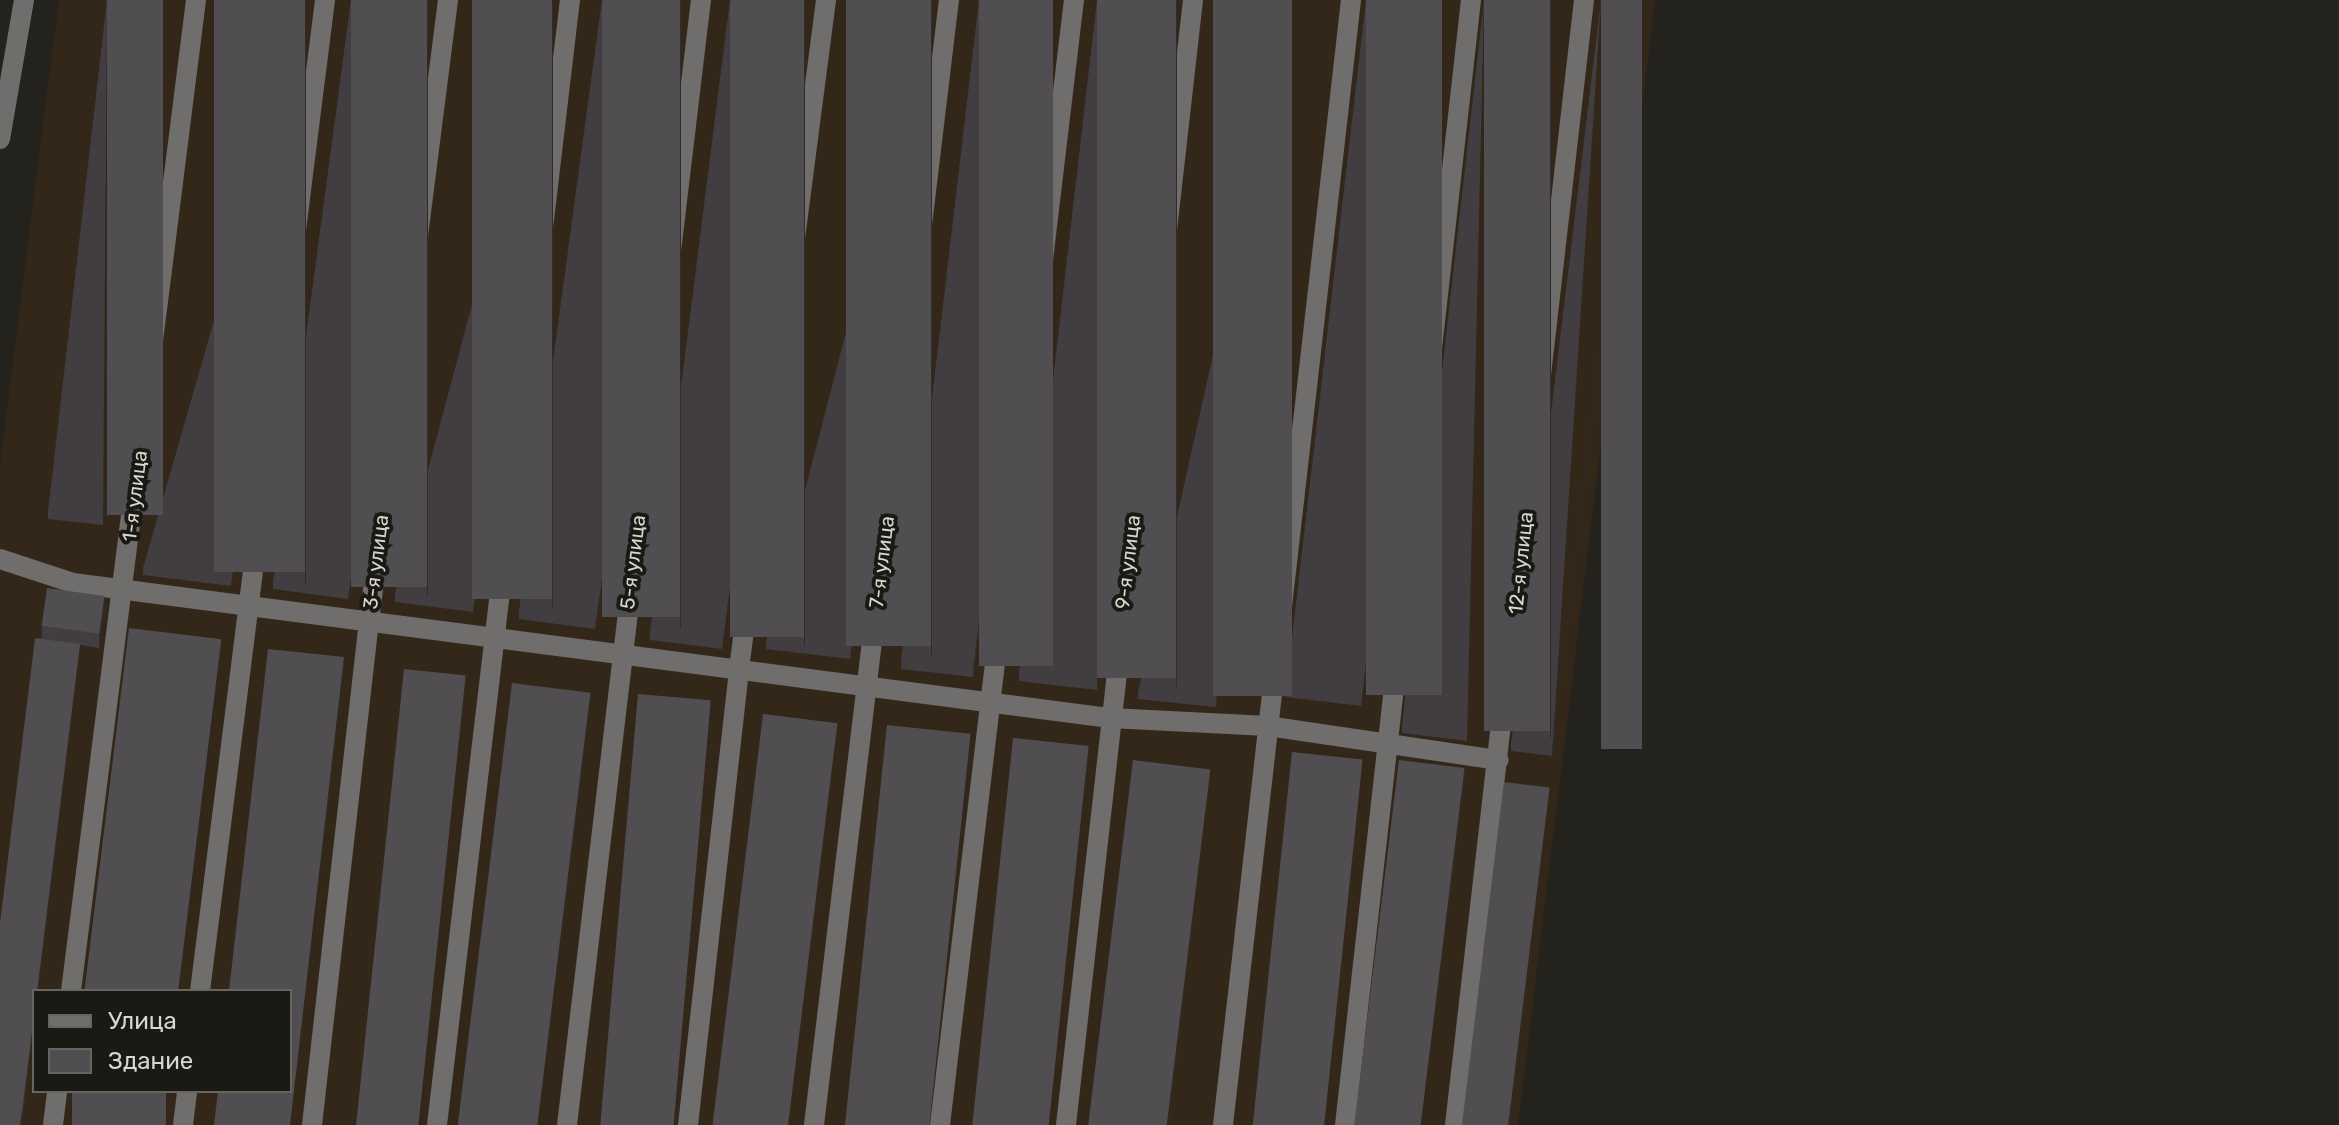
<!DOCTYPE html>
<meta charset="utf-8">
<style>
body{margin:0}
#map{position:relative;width:2339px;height:1125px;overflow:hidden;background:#24221d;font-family:Rubik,sans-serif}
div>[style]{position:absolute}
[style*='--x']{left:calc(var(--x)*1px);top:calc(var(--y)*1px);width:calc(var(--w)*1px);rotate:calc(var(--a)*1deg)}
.industrial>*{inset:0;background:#332719}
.minor>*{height:20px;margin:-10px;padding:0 10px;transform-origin:10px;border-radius:10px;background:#706d6d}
.wall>*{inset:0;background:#413d41}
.shaded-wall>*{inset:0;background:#2f2c2c;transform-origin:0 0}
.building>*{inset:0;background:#514e51;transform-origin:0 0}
span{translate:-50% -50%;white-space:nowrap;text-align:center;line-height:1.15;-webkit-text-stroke:8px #1a1914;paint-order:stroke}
.street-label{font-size:20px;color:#d7d6d3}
.legend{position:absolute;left:32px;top:989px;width:260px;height:104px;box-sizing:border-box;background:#1a1914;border:2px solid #666560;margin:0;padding:10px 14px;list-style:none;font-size:24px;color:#d7d6d3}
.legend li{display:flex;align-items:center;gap:16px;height:40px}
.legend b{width:40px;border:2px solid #666560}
</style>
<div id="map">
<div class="industrial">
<div style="clip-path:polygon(evenodd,59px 0,1655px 0,1518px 1125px,0 1125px,0 464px,59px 0,34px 991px,290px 991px,290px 1091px,34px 1091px,34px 991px)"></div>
</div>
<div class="minor">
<div style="--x:0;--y:139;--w:141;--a:-80.2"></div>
<div style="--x:0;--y:559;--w:77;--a:18.2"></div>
<div style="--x:73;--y:583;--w:1046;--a:7.42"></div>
<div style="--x:1110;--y:718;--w:158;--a:2.9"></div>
<div style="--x:1268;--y:726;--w:233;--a:8.4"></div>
<div style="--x:71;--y:991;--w:999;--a:-82.81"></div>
<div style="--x:200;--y:991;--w:999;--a:-82.81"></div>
<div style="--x:53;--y:1125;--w:34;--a:-83"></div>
<div style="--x:183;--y:1125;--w:34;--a:-83"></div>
<div style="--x:312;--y:1125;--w:507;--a:-83.55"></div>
<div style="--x:369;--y:621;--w:626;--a:-82.75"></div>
<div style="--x:437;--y:1125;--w:1133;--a:-83.26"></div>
<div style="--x:567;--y:1125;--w:1133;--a:-83.21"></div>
<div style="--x:688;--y:1125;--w:459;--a:-83.6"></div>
<div style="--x:739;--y:669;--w:675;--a:-82.59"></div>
<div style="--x:814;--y:1125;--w:1133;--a:-83.16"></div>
<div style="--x:940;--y:1125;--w:1133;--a:-83.21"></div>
<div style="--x:1066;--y:1125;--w:1132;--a:-83.56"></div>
<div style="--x:1223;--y:1125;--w:1132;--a:-83.51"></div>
<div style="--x:1345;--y:1125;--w:1132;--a:-83.61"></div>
<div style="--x:1455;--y:1125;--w:1132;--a:-83.46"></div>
</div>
<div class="wall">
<div style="clip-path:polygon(107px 0,103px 525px,48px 519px,48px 512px)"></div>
<div style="clip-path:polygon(306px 0,231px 586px,143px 575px,143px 568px)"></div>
<div style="clip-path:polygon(351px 0,428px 0,348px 599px,273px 589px,273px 582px)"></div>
<div style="clip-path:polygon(553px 0,473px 612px,395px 602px,395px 594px)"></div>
<div style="clip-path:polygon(602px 0,681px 0,595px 629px,519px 619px,519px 611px)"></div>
<div style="clip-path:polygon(730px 0,805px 0,722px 649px,650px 640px,650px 632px)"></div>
<div style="clip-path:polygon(932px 0,850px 659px,766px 649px,766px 641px)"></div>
<div style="clip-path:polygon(979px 0,1053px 0,973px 677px,901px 669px,901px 661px)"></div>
<div style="clip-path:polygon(1097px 0,1097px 690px,1019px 681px,1019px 673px)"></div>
<div style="clip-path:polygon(1292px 0,1216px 707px,1138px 699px,1138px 692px)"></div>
<div style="clip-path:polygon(1366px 0,1442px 0,1361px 706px,1286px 697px,1286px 690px)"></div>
<div style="clip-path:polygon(1484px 0,1467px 741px,1402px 733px,1402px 726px)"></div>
<div style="clip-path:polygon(1601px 0,1552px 756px,1511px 751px,1511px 744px)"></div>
<div style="clip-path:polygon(104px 610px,99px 648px,80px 645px,38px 991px,34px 991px,34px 1022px,21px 1125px,42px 626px)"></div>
</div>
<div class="shaded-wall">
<div style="clip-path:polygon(163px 0,164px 0,103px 525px,103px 518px)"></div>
<div style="left:305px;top:0;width:1px;height:584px"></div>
<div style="left:427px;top:0;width:1px;height:597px"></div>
<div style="left:552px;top:0;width:1px;height:609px"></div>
<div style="left:680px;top:0;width:1px;height:627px"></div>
<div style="left:804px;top:0;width:1px;height:646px"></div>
<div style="left:931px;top:0;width:1px;height:657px"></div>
<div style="clip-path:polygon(1053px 0,973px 677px,973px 670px)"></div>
<div style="left:1176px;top:0;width:1px;height:687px"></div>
<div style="clip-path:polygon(1292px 0,1216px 707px,1216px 700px)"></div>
<div style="left:1550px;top:0;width:1px;height:738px"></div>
<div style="clip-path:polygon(1642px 0,1643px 0,1552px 756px,1552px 749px)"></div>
<div style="clip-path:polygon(104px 596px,104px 610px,99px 648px,99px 633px)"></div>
<div style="clip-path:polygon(221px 639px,221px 647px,178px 991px)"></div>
<div style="clip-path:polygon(80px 644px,38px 991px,37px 991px)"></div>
<div style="clip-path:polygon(344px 657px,344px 665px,290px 1125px)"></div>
<div style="clip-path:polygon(466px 675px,466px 683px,416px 1125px)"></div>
<div style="clip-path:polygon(590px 692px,590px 700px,540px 1125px)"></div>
<div style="clip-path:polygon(711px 701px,711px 709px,666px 1125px)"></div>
<div style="clip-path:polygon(837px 723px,837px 730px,791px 1125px)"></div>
<div style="clip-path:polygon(971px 734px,971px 742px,925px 1125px)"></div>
<div style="clip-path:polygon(1089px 746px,1089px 754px,1046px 1125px)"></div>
<div style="clip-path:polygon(1363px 760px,1321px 1125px,1320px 1125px)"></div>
<div style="clip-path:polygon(1465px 768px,1465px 776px,1422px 1125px)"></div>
<div style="clip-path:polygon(1210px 770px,1169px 1125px,1168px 1125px)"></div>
<div style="clip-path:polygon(1550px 788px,1511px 1125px,1510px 1125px)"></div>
<div style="clip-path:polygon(34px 1015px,34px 1022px,20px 1125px)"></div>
</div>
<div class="building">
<div style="left:107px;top:0;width:56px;height:515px"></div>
<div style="left:214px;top:0;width:91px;height:572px"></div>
<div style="left:351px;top:0;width:76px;height:587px"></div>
<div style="left:472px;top:0;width:80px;height:599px"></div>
<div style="left:602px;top:0;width:78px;height:617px"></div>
<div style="left:730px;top:0;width:74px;height:637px"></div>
<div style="left:846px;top:0;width:85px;height:646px"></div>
<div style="left:979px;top:0;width:74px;height:666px"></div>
<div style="left:1097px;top:0;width:79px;height:678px"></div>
<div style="left:1213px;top:0;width:79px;height:696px"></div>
<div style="left:1366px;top:0;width:76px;height:695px"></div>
<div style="left:1484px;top:0;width:66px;height:731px"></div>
<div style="left:1601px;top:0;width:41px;height:749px"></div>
<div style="left:47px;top:588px;width:58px;height:38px;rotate:8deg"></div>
<div style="left:129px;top:628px;width:93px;height:366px;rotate:7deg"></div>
<div style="clip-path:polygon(35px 638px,80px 644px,37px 991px,34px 991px,34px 1015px,20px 1125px,0 1125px,0 923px)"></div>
<div style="clip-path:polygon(268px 649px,344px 657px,290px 1125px,214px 1125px,218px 1091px,290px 1091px,290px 991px,229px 991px)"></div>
<div style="left:404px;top:669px;width:62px;height:459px;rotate:6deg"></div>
<div style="left:512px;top:683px;width:79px;height:445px;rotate:7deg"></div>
<div style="left:638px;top:694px;width:73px;height:433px;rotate:5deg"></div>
<div style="left:763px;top:714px;width:75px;height:414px;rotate:7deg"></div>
<div style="left:887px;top:725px;width:84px;height:403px;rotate:6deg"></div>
<div style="left:1013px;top:738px;width:76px;height:389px;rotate:6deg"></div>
<div style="left:1292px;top:752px;width:71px;height:375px;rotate:6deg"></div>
<div style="left:1133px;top:760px;width:78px;height:368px;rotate:7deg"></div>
<div style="left:1399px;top:760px;width:66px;height:368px;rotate:7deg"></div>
<div style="left:1504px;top:782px;width:46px;height:345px;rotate:7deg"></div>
<div style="left:72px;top:1091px;width:94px;height:34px"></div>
</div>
<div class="street-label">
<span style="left:135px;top:496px;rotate:-83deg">1-я улица</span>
<span style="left:376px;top:562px;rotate:-83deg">3-я улица</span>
<span style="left:633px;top:562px;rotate:-83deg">5-я улица</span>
<span style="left:882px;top:562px;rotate:-83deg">7-я улица</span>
<span style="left:1128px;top:562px;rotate:-83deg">9-я улица</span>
<span style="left:1521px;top:563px;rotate:-84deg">12-я улица</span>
</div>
<ul class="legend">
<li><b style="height:10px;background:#706d6d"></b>Улица</li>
<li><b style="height:22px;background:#514e51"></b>Здание</li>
</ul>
</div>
